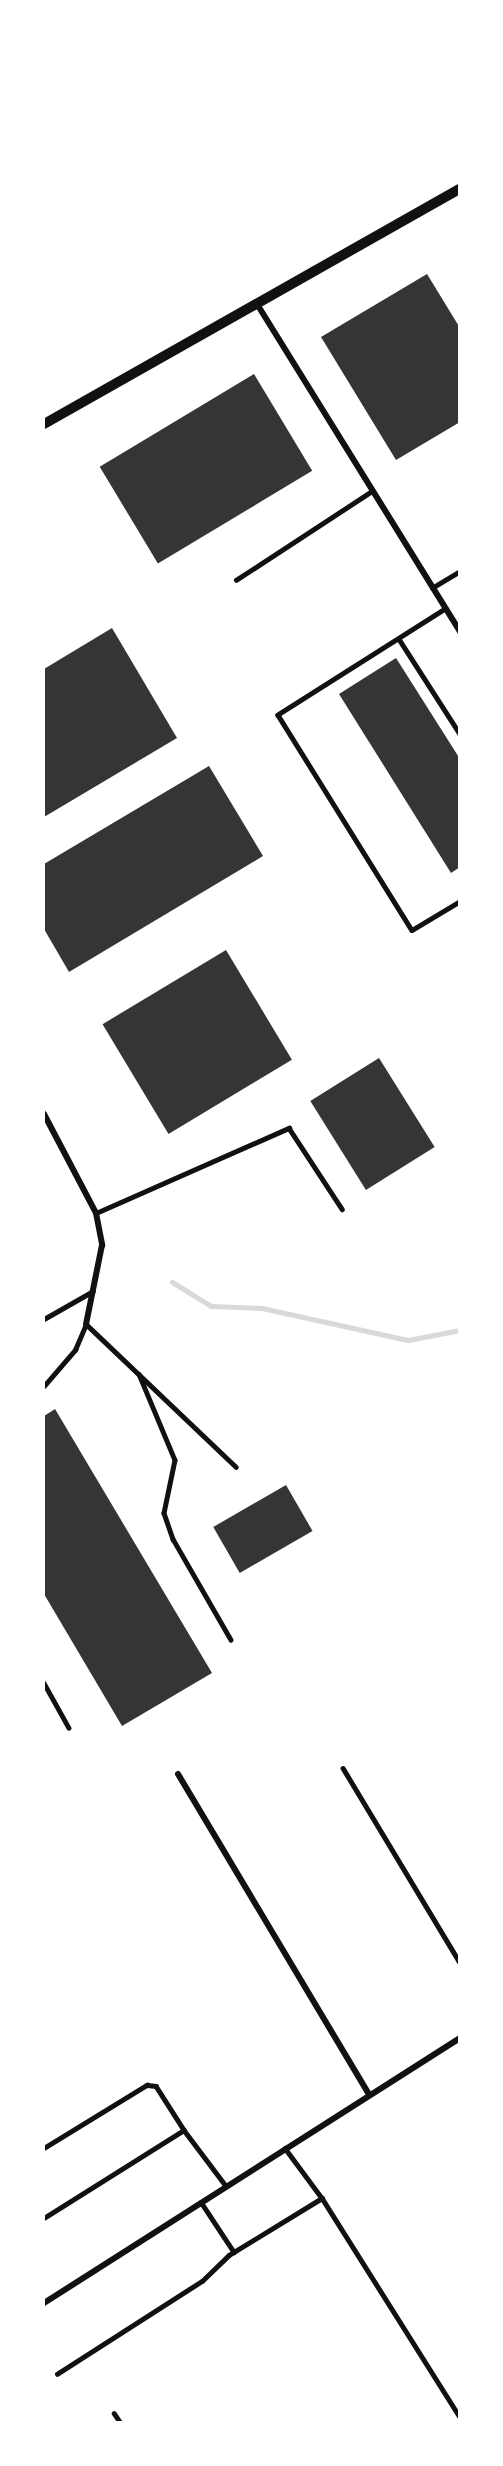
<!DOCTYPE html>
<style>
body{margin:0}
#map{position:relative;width:503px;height:2466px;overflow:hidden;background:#fff;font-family:"Source Sans 3",sans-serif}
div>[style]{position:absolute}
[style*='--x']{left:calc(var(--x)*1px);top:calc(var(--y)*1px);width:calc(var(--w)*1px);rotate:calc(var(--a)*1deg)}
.stream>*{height:5px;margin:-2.5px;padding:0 2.5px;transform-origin:2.5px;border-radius:2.5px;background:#d9d9d9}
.building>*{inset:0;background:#353535;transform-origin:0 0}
.service>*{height:4.5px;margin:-2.25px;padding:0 2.25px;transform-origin:2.25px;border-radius:2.25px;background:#111}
.minor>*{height:6px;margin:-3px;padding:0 3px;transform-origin:3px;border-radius:3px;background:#111}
.tertiary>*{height:10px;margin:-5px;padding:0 5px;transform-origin:5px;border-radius:5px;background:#111}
span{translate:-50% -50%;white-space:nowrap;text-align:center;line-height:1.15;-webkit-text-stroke:4.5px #fff;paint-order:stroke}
.frame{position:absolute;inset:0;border:45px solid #fff;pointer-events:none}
</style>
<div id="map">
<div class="stream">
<div style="--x:172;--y:1282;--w:46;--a:31.6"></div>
<div style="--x:211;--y:1306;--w:51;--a:2.2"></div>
<div style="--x:262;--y:1308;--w:149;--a:12.4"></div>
<div style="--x:408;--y:1340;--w:53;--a:-10.9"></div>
</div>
<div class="building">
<div style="clip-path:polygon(427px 274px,460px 328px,460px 422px,396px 460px,321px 337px)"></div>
<div style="left:254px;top:374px;width:113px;height:180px;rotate:59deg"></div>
<div style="clip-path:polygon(112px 628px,177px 738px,44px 817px,44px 669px)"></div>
<div style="clip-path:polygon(396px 658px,460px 759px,460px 867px,451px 873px,339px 694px)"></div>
<div style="clip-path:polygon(209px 766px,263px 856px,69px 972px,44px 929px,44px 864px)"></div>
<div style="left:226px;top:950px;width:128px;height:144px;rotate:59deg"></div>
<div style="left:379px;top:1058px;width:105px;height:81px;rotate:58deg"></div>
<div style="clip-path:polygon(55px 1409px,212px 1673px,122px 1726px,44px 1594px,44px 1416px)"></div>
<div style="left:286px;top:1485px;width:53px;height:84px;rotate:60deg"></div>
</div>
<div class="service">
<div style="--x:236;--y:580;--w:163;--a:-33.2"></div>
<div style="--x:432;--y:588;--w:33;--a:-31"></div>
<div style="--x:445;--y:609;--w:198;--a:147.6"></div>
<div style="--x:278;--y:715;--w:253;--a:58.1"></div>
<div style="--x:412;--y:930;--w:56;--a:-31.1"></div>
<div style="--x:399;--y:639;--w:113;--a:57.3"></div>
<div style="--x:96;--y:1213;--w:211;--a:-23.8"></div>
<div style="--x:289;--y:1128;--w:97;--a:56.8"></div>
<div style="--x:44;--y:1319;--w:56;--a:-29.7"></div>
<div style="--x:139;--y:1374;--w:93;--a:67.3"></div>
<div style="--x:175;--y:1460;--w:54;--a:101.7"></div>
<div style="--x:164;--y:1513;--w:28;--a:71"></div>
<div style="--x:173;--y:1539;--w:116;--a:60.1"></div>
<div style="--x:44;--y:1386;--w:48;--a:-49.3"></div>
<div style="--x:75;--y:1350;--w:28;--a:-67"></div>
<div style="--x:86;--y:1324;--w:207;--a:43.6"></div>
<div style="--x:44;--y:1683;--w:51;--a:60.9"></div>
<div style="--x:343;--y:1768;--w:227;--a:59"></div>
<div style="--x:44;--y:2148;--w:121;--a:-31.5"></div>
<div style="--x:147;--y:2085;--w:9;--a:6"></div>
<div style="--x:156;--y:2086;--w:52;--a:57.5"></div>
<div style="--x:285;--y:2148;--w:62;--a:53.5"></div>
<div style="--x:322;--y:2198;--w:259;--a:57.8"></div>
<div style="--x:201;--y:2202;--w:60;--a:56.6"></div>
<div style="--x:44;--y:2218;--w:165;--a:-32.2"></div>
<div style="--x:184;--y:2130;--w:70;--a:53.1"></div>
<div style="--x:57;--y:2374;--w:172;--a:-32.7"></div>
<div style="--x:202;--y:2281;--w:37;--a:-44"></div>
<div style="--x:229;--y:2255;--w:109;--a:-31.5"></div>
<div style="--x:114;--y:2413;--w:11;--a:56"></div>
</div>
<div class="minor">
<div style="--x:257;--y:304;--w:386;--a:58.2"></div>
<div style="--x:44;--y:1114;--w:112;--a:62.3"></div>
<div style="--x:96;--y:1213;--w:33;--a:79"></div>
<div style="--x:102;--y:1245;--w:81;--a:101.4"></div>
<div style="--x:178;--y:1774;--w:373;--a:59.2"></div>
<div style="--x:44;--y:2303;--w:493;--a:-32.5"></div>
</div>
<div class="tertiary">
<div style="--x:44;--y:424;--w:478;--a:-29.5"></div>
</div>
<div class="frame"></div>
</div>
